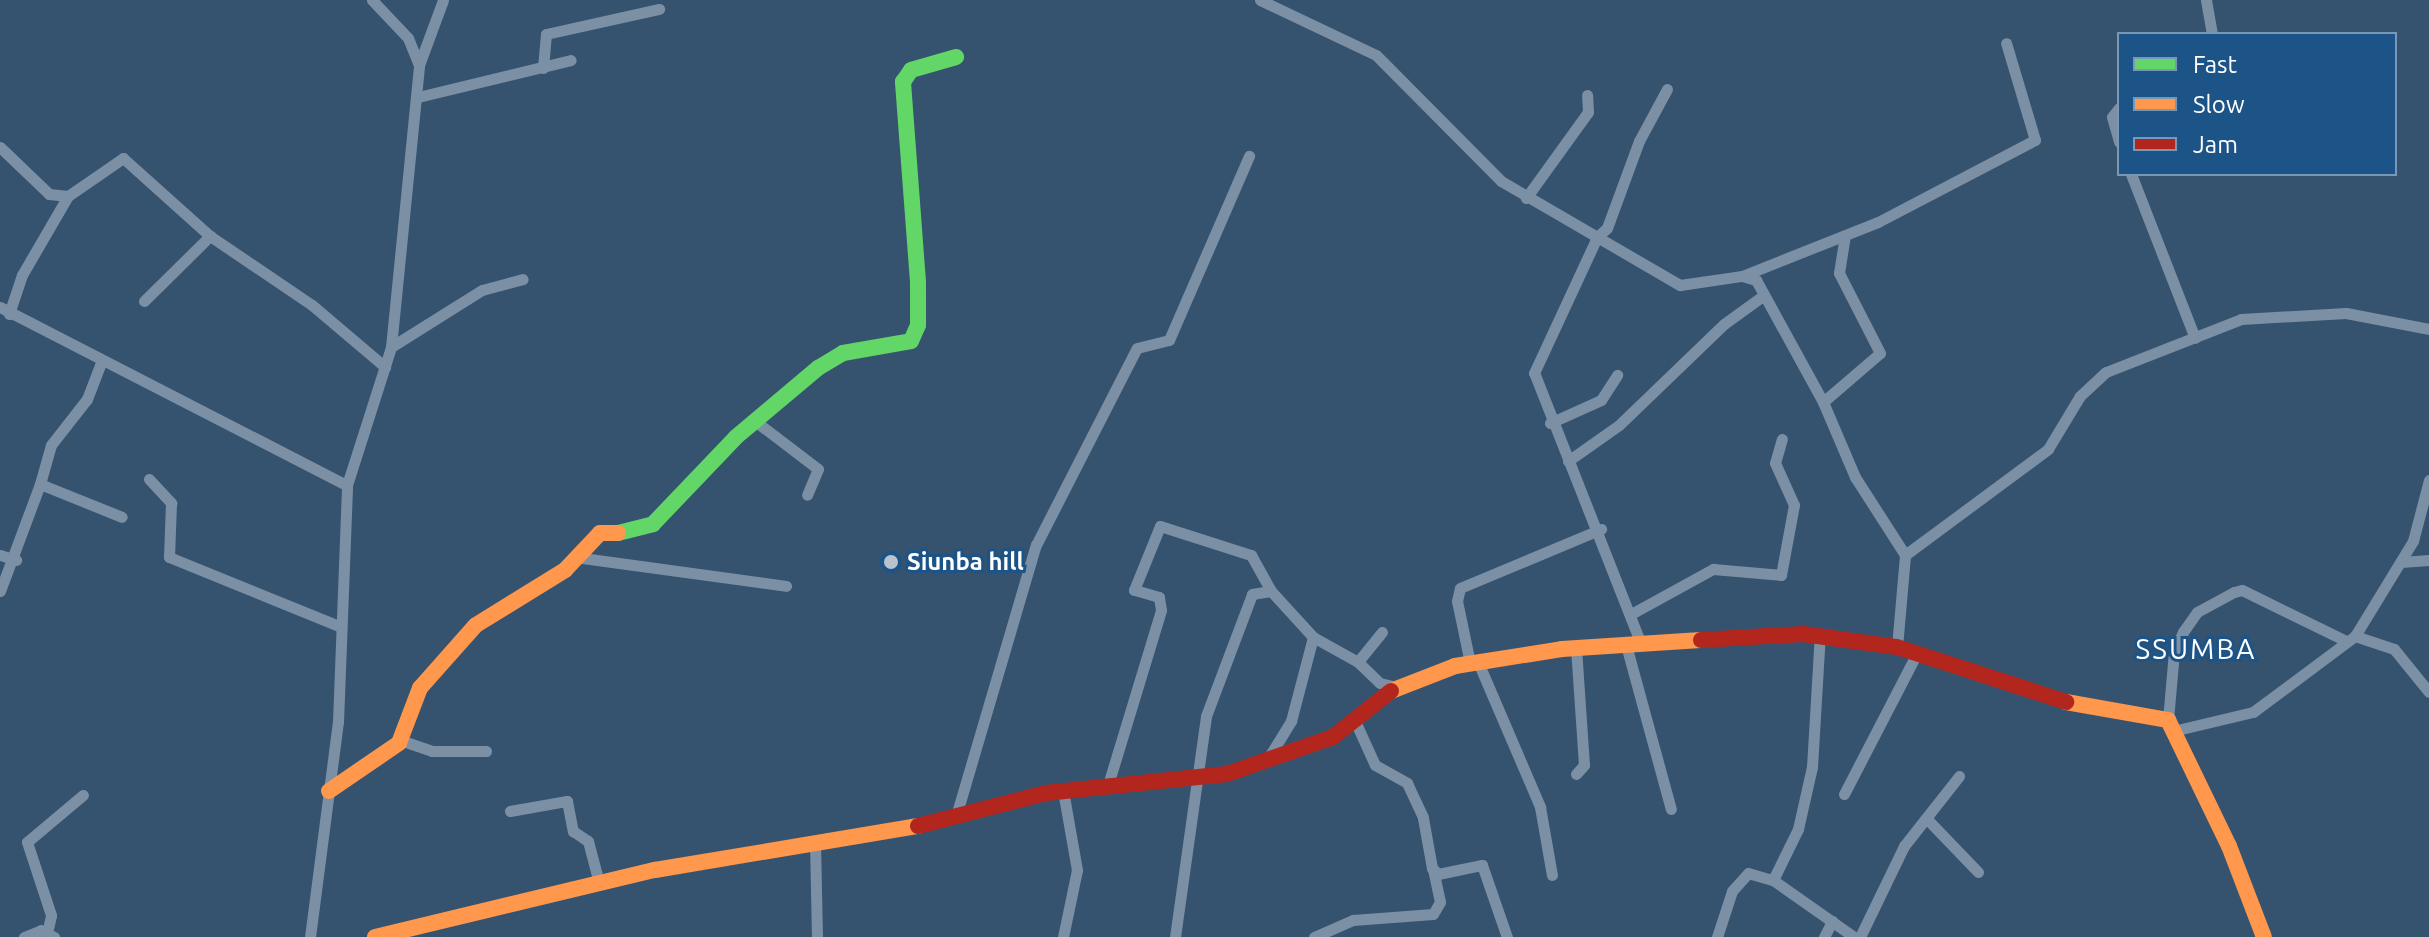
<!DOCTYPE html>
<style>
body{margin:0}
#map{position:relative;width:2429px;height:937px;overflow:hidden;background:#35536f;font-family:Ubuntu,sans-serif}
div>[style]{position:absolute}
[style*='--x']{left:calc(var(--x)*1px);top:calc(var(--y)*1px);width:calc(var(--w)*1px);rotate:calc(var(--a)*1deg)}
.street>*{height:11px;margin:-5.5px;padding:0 5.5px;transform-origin:5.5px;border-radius:5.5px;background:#7c90a5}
.fast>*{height:16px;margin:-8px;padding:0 8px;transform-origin:8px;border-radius:8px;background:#63d668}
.slow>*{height:16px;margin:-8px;padding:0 8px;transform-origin:8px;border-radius:8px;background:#ff974d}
.jam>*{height:16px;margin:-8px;padding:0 8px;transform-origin:8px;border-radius:8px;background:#b3261e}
.dots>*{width:22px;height:22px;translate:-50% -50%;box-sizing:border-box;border:4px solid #1d5487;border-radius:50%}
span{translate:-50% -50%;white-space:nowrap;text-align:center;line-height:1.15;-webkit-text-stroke:6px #1d5487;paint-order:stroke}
.poi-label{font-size:24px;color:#fff;font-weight:700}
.left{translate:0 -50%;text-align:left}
.quarter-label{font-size:28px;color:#fff;letter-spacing:2px}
.legend{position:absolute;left:2117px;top:32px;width:280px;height:144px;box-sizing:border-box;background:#1d5487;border:2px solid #7798b7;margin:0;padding:10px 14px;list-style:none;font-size:24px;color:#fff}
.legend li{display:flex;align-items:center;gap:16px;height:40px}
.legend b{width:40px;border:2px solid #7798b7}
</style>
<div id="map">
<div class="street">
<div style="--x:372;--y:0;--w:52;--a:46.5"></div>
<div style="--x:408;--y:38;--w:29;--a:68"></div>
<div style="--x:1260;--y:0;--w:128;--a:25.4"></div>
<div style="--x:1376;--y:55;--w:177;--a:45.2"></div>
<div style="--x:1501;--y:181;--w:207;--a:30.2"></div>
<div style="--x:1680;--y:285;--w:63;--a:-8.3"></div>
<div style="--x:1742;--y:276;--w:146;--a:-21.7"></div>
<div style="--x:1878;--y:222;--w:177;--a:-27.6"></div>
<div style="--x:2035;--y:140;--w:101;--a:-106.6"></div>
<div style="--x:2206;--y:0;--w:35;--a:80"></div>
<div style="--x:543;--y:68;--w:34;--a:-85"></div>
<div style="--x:546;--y:34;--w:116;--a:-12.5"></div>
<div style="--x:418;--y:97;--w:157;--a:-13.6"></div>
<div style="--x:2119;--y:108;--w:11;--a:128"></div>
<div style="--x:2112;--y:117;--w:26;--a:74"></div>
<div style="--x:0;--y:147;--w:68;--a:43.8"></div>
<div style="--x:49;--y:194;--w:19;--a:6"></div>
<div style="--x:2131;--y:174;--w:176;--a:68.7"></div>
<div style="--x:1526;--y:198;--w:106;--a:-54.2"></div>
<div style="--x:1588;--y:112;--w:17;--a:-93"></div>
<div style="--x:1742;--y:276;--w:15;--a:16"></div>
<div style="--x:1756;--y:280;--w:139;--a:61.2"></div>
<div style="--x:1823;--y:402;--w:82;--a:66.9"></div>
<div style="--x:1855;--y:477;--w:93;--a:57.3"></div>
<div style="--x:144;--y:301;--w:93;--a:-44.6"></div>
<div style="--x:0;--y:307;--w:390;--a:27.2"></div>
<div style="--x:9;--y:314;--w:41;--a:-71.6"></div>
<div style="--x:22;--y:275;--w:91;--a:-59.8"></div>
<div style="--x:68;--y:196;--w:67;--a:-34.6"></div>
<div style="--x:123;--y:158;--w:117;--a:41.9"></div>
<div style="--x:210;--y:236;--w:123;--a:34.1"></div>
<div style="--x:312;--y:305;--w:96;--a:40.3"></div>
<div style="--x:391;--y:347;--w:107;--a:-32.1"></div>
<div style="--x:482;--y:290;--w:42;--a:-15"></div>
<div style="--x:102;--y:360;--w:42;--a:111"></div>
<div style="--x:87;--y:399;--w:58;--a:128"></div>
<div style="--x:51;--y:445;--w:41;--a:105.8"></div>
<div style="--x:40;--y:484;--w:88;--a:21.9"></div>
<div style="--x:1823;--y:402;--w:75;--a:-40.7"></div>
<div style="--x:1880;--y:353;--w:90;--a:-117.1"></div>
<div style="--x:1839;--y:273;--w:37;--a:-81"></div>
<div style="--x:755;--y:421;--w:79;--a:37.3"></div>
<div style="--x:818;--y:469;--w:28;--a:113"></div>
<div style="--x:1550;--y:423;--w:56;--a:-24.3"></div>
<div style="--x:1601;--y:400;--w:30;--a:-57"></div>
<div style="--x:1568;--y:461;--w:62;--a:-35.2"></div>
<div style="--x:1619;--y:425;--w:146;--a:-43.9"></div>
<div style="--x:1724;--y:324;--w:49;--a:-35.9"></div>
<div style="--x:149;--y:479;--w:33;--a:47"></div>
<div style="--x:171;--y:503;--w:54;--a:92.1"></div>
<div style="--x:169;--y:557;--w:183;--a:22.1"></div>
<div style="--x:0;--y:555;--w:17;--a:17"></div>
<div style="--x:575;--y:557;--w:213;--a:7.8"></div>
<div style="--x:2401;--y:562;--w:28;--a:-4"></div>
<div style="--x:0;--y:591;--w:114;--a:-69.5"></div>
<div style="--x:1631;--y:614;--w:94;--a:-28.8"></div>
<div style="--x:1713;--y:569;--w:68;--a:5"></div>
<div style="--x:1781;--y:575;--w:71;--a:-79.5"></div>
<div style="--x:1794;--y:505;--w:46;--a:-114.3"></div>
<div style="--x:1775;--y:463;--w:25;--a:-74"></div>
<div style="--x:1382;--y:632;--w:38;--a:129"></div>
<div style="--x:1358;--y:662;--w:30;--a:44"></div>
<div style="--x:1380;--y:683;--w:16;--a:14"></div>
<div style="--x:2355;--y:636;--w:111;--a:-58.6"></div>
<div style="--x:2413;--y:541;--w:63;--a:-75.3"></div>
<div style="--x:1641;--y:644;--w:291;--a:-111.5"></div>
<div style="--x:1534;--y:373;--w:150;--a:-65.1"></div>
<div style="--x:1597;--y:237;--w:13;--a:-42"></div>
<div style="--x:1607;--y:228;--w:93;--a:-69.8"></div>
<div style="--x:1639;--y:141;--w:59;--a:-61.7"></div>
<div style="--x:1626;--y:645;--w:170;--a:74.7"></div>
<div style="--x:1897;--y:647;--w:92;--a:-85"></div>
<div style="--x:1905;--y:555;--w:178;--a:-36.5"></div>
<div style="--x:2048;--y:449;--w:62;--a:-58.9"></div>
<div style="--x:2080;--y:396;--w:35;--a:-43"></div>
<div style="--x:2106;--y:372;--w:145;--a:-21.4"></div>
<div style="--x:2241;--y:319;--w:105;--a:-3.3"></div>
<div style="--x:2346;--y:313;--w:85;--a:10.9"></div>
<div style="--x:1478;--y:662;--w:158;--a:66.8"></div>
<div style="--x:1540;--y:807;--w:69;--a:80"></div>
<div style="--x:1470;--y:663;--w:63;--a:-101.8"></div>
<div style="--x:1457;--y:601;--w:13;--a:-77"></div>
<div style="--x:1460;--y:588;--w:153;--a:-22.7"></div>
<div style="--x:2168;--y:720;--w:68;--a:-85"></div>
<div style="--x:2174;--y:652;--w:22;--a:-66"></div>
<div style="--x:2183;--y:632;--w:24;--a:-55"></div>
<div style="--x:2197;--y:612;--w:42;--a:-28.4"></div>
<div style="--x:2234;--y:592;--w:8;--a:-14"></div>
<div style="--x:2242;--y:590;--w:114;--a:26.1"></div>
<div style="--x:1355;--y:721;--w:48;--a:65.6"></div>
<div style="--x:1375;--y:765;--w:37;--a:29"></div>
<div style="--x:1407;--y:783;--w:38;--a:65"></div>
<div style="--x:1423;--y:818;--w:51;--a:79.8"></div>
<div style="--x:1432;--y:868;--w:8;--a:45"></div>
<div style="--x:1438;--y:874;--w:45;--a:-11.6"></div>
<div style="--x:1482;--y:865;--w:76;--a:70.9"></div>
<div style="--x:2173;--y:731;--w:82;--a:-13.4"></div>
<div style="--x:2253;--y:712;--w:127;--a:-36.7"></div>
<div style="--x:2355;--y:636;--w:41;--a:18.4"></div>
<div style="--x:2394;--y:649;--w:55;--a:50.9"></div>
<div style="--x:400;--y:740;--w:34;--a:19"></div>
<div style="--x:432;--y:751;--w:54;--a:0"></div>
<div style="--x:1267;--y:760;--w:46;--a:-58.4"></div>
<div style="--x:1291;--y:721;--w:87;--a:-75.3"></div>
<div style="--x:1576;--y:774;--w:12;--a:-48"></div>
<div style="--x:1584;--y:765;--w:117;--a:-93.9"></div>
<div style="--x:1107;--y:788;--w:186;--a:-73.1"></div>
<div style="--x:1161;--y:610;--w:13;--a:-99"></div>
<div style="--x:1159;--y:597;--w:26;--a:-164"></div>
<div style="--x:1134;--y:590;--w:69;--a:-67.9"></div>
<div style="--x:1160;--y:526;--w:96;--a:17.7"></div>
<div style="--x:1251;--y:555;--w:41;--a:60.9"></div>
<div style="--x:1271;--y:591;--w:62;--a:47.6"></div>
<div style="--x:1313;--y:637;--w:51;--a:29.1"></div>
<div style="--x:1844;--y:794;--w:159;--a:-62.6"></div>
<div style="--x:510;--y:811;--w:58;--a:-10"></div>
<div style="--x:567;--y:801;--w:31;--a:79"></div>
<div style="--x:573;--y:831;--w:18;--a:34"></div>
<div style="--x:588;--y:841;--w:43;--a:75.3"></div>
<div style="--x:956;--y:816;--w:283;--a:-73.6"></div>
<div style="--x:1036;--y:545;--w:221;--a:-62.9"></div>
<div style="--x:1137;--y:348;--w:33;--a:-14"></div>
<div style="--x:1169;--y:340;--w:201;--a:-66.5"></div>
<div style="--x:1926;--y:818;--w:75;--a:46.1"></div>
<div style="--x:815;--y:842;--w:95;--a:88.8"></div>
<div style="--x:1773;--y:880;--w:99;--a:35.1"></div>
<div style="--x:47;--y:933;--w:18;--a:-77"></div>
<div style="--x:51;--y:915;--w:77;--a:-108.2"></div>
<div style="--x:27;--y:842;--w:73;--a:-40"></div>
<div style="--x:24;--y:937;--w:18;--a:-22"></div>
<div style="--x:41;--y:930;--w:15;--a:28"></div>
<div style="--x:310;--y:937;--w:217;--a:-82.6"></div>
<div style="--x:338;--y:722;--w:237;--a:-87.8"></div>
<div style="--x:347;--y:485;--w:145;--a:-72.3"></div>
<div style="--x:391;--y:347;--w:283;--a:-84.3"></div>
<div style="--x:419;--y:65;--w:69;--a:-69.7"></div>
<div style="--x:1063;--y:937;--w:68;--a:-78.2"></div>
<div style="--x:1077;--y:870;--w:80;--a:-100"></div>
<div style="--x:1175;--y:937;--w:223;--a:-82"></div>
<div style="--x:1206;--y:716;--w:130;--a:-69.3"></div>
<div style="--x:1252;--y:594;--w:19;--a:-9"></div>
<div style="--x:1314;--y:937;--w:43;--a:-23.6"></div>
<div style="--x:1353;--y:920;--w:80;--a:-4.3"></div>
<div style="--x:1433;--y:914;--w:14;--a:-60"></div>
<div style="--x:1440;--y:902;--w:33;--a:-102"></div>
<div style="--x:1717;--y:937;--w:48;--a:-71.9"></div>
<div style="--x:1732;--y:891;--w:24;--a:-48"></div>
<div style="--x:1748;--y:873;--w:26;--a:16"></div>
<div style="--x:1773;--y:880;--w:57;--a:-63.9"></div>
<div style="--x:1798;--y:829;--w:64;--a:-77.3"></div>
<div style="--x:1812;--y:767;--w:133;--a:-86.6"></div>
<div style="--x:1824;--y:937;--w:18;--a:-63"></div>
<div style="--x:1860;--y:937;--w:101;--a:-64.2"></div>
<div style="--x:1904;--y:846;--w:89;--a:-51.8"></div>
</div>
<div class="fast">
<div style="--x:618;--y:533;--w:36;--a:-14"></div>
<div style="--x:653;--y:524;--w:120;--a:-46.3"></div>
<div style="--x:736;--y:437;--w:107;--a:-40.1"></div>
<div style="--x:818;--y:368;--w:29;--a:-31"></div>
<div style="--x:843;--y:353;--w:69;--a:-10"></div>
<div style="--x:911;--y:341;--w:17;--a:-66"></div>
<div style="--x:918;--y:325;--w:43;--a:-90"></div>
<div style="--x:918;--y:282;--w:201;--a:-94.3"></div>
<div style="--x:903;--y:82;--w:14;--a:-56"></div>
<div style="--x:911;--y:70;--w:47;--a:-16.1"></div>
</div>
<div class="slow">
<div style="--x:1391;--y:691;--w:69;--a:-21.3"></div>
<div style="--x:1455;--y:666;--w:108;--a:-9"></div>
<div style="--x:1562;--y:649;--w:139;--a:-3.7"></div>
<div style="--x:2066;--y:702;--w:104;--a:10"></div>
<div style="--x:2168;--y:720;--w:140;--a:64.2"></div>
<div style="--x:2229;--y:846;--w:97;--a:69"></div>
<div style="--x:329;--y:791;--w:85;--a:-34.4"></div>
<div style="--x:399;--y:743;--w:59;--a:-69.1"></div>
<div style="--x:420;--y:688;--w:84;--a:-48.4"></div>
<div style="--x:476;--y:625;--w:105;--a:-31.7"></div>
<div style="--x:565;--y:570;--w:51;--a:-46.6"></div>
<div style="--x:600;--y:533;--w:18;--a:0"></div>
<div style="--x:375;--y:937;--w:288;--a:-13.5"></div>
<div style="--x:655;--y:870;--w:267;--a:-9.5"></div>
</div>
<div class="jam">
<div style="--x:1701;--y:640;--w:102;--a:-3.4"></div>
<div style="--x:1803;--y:634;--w:95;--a:7.9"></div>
<div style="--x:1897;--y:647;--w:178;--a:18"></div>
<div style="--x:918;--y:826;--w:132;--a:-14.5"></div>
<div style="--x:1046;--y:793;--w:182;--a:-6"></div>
<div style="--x:1227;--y:774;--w:112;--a:-19.2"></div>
<div style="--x:1333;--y:737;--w:74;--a:-38.4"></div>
</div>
<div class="dots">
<div style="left:891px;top:562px;background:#b8c3cd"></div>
</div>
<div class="poi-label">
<span class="left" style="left:907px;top:562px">Siunba hill</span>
</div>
<div class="quarter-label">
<span style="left:2196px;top:649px">SSUMBA</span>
</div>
<ul class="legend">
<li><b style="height:10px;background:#63d668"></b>Fast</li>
<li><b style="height:10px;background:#ff974d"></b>Slow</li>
<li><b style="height:10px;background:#b3261e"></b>Jam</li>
</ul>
</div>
